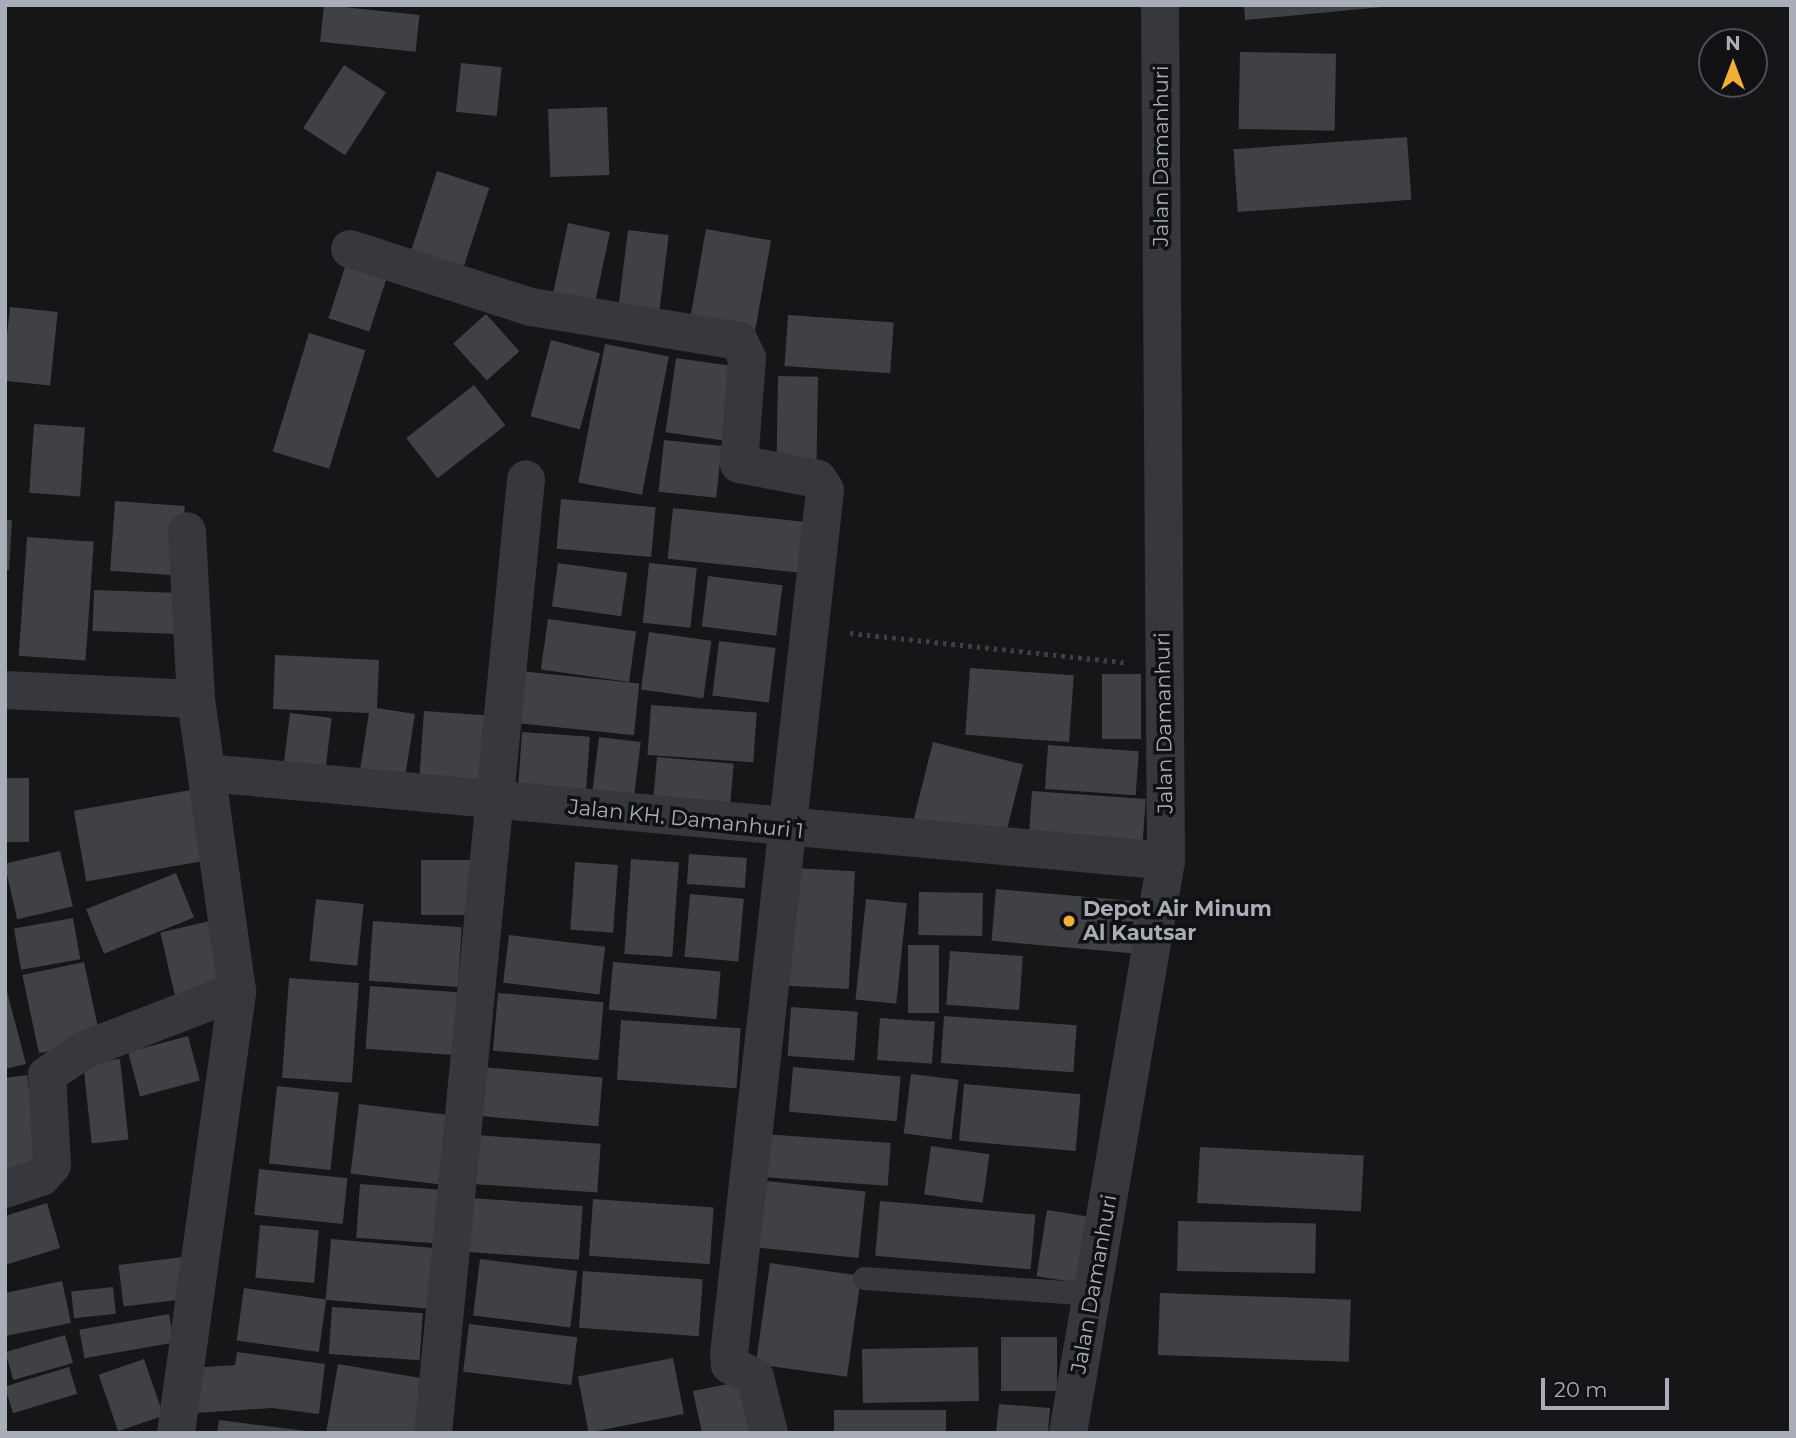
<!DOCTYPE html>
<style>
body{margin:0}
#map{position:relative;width:1796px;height:1438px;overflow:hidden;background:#161618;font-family:Montserrat,sans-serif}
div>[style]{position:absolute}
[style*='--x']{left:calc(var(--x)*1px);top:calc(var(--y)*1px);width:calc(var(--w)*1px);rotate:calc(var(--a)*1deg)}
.building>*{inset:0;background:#404145;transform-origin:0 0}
.path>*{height:4.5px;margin-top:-2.25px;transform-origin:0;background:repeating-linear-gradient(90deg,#3d3f44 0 3.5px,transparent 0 8.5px)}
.service>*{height:23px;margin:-11.5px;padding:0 11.5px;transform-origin:11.5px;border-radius:11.5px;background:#37383d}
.minor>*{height:38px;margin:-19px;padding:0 19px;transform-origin:19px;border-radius:19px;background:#37383d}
.tertiary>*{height:38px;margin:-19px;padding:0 19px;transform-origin:19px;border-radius:19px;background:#37383d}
.dots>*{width:19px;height:19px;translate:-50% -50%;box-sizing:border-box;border:4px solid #111113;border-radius:50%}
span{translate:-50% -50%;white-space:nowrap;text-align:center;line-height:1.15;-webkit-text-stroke:7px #111113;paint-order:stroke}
.street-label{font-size:21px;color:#a8adb8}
.poi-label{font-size:21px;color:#a8adb8;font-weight:700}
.left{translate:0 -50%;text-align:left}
.frame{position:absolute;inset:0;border:7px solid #a8adb8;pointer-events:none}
.north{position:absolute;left:1698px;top:28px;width:70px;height:70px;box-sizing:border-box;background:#111113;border:2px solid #4d4f55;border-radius:50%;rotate:0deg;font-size:19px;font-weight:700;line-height:28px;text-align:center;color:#a8adb8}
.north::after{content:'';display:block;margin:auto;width:24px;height:32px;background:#f2b134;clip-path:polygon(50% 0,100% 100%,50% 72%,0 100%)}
.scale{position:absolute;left:1541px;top:1378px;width:128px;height:32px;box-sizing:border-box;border:4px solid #a8adb8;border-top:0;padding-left:9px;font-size:21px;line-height:24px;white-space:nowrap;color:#a8adb8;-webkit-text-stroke:5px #111113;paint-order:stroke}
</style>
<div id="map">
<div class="building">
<div style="left:324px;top:5px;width:96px;height:37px;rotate:6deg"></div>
<div style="clip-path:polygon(1244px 5px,1382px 5px,1382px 7px,1245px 20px)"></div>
<div style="left:1240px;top:52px;width:96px;height:77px;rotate:1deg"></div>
<div style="left:461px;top:63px;width:41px;height:49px;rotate:6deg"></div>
<div style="left:344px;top:65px;width:50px;height:75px;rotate:33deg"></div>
<div style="left:607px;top:107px;width:68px;height:59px;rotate:88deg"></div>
<div style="left:1407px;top:137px;width:63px;height:174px;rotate:86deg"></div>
<div style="left:437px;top:171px;width:55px;height:86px;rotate:18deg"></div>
<div style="left:568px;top:223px;width:43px;height:74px;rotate:12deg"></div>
<div style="left:706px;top:229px;width:66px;height:97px;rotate:10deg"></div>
<div style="left:628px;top:230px;width:41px;height:88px;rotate:7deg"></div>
<div style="left:346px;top:264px;width:43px;height:57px;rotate:18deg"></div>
<div style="left:10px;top:307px;width:48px;height:74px;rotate:6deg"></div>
<div style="left:486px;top:314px;width:50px;height:44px;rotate:48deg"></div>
<div style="left:788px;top:315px;width:106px;height:51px;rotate:4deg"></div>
<div style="left:309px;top:333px;width:59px;height:124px;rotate:17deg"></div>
<div style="left:551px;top:340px;width:51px;height:79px;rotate:15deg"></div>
<div style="left:605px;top:344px;width:65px;height:141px;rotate:11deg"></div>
<div style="left:676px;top:358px;width:59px;height:75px;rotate:8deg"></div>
<div style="left:778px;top:376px;width:40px;height:89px;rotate:1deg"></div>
<div style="left:474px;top:385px;width:51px;height:86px;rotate:52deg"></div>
<div style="left:34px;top:424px;width:51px;height:69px;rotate:4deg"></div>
<div style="left:664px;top:440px;width:58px;height:52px;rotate:6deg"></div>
<div style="left:561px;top:499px;width:95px;height:50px;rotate:5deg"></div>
<div style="left:115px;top:501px;width:70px;height:70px;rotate:4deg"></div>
<div style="left:673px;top:508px;width:131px;height:51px;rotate:6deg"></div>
<div style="clip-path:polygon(5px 520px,12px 520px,9px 570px,5px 570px)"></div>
<div style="left:27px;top:537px;width:67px;height:119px;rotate:4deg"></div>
<div style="left:558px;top:563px;width:70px;height:44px;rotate:8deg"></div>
<div style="left:649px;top:563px;width:48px;height:60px;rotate:6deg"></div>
<div style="left:708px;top:576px;width:75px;height:51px;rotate:7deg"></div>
<div style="left:94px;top:590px;width:94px;height:41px;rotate:2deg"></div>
<div style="left:548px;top:619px;width:89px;height:51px;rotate:8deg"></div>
<div style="left:649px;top:632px;width:63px;height:58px;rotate:8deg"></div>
<div style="left:719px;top:641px;width:57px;height:55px;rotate:7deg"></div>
<div style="clip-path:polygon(275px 655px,379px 660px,377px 708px,415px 714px,403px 790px,358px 783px,369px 713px,273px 709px)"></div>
<div style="left:970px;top:668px;width:104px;height:67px;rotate:4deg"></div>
<div style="left:520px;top:671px;width:120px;height:52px;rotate:6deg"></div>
<div style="left:1102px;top:674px;width:39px;height:65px"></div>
<div style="left:651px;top:705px;width:106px;height:50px;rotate:4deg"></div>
<div style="left:424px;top:711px;width:61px;height:74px;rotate:4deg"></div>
<div style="left:290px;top:713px;width:42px;height:55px;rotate:7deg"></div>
<div style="left:522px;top:732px;width:68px;height:56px;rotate:4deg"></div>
<div style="left:599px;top:737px;width:42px;height:72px;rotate:7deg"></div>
<div style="left:933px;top:742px;width:93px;height:81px;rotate:14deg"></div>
<div style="left:1048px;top:745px;width:91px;height:44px;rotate:4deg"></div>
<div style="left:657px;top:757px;width:77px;height:52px;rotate:5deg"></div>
<div style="left:5px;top:778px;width:24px;height:64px"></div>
<div style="left:191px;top:790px;width:72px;height:119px;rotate:80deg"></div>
<div style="left:1032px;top:791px;width:114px;height:58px;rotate:4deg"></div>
<div style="left:60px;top:851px;width:57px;height:57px;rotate:77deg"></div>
<div style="left:689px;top:854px;width:58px;height:30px;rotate:4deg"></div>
<div style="left:631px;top:859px;width:48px;height:95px;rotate:4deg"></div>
<div style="left:421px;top:860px;width:49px;height:55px"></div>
<div style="left:575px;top:862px;width:43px;height:68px;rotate:4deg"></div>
<div style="left:795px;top:868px;width:60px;height:118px;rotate:3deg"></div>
<div style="left:176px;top:873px;width:48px;height:97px;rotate:68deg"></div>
<div style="left:996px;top:889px;width:150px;height:52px;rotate:5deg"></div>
<div style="left:919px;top:892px;width:64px;height:43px;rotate:1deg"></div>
<div style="left:690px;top:894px;width:54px;height:63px;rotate:5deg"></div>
<div style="left:316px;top:899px;width:48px;height:62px;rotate:6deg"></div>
<div style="left:866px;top:899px;width:41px;height:101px;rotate:6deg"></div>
<div style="left:73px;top:918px;width:42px;height:60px;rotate:80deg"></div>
<div style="left:210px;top:921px;width:74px;height:51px;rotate:77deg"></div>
<div style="left:373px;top:921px;width:89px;height:60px;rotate:4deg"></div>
<div style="left:509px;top:935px;width:97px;height:48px;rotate:7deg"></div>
<div style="left:908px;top:945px;width:31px;height:68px"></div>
<div style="left:950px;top:951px;width:73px;height:54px;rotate:4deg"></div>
<div style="left:84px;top:962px;width:80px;height:63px;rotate:78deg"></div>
<div style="left:613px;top:962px;width:108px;height:48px;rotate:5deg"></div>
<div style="left:289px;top:978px;width:70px;height:100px;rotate:4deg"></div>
<div style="clip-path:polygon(5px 984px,26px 1064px,5px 1069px)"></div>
<div style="left:370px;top:986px;width:92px;height:63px;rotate:4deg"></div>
<div style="left:498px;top:993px;width:106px;height:58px;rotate:5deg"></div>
<div style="left:791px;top:1007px;width:67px;height:49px;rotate:4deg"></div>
<div style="left:944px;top:1016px;width:133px;height:47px;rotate:4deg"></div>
<div style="left:880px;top:1018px;width:55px;height:42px;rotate:4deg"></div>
<div style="left:621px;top:1020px;width:120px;height:60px;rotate:4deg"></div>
<div style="left:188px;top:1036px;width:46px;height:62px;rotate:75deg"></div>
<div style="left:120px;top:1059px;width:81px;height:37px;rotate:84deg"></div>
<div style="left:482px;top:1067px;width:121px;height:49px;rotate:5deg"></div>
<div style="left:793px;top:1067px;width:108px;height:45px;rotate:5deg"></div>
<div style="left:911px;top:1074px;width:48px;height:60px;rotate:7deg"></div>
<div style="clip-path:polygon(27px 1075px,39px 1169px,5px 1174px,5px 1078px)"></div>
<div style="left:964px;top:1084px;width:117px;height:57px;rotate:5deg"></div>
<div style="left:277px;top:1086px;width:62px;height:78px;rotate:6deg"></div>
<div style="left:359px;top:1104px;width:103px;height:70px;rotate:7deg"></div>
<div style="left:763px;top:1134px;width:128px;height:43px;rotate:4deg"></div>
<div style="left:476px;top:1135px;width:125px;height:49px;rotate:4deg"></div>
<div style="left:931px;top:1146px;width:59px;height:49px;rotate:8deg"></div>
<div style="left:1200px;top:1147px;width:164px;height:56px;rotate:3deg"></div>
<div style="left:259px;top:1169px;width:89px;height:46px;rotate:6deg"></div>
<div style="left:766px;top:1181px;width:100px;height:67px;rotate:6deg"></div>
<div style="left:360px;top:1184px;width:86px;height:54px;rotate:4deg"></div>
<div style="left:470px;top:1198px;width:113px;height:54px;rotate:4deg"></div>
<div style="left:593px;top:1199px;width:121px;height:57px;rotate:4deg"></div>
<div style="left:880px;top:1201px;width:156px;height:55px;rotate:5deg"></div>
<div style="clip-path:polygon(47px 1203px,60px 1248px,5px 1265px,5px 1216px)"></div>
<div style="left:1047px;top:1210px;width:51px;height:67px;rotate:9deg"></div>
<div style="left:1178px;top:1221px;width:138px;height:50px;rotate:1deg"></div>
<div style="left:260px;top:1225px;width:59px;height:53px;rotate:5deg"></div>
<div style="left:331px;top:1239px;width:109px;height:61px;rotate:5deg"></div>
<div style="left:183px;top:1257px;width:42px;height:65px;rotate:83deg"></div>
<div style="left:480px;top:1259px;width:98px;height:57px;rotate:7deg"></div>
<div style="left:770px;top:1263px;width:92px;height:102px;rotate:8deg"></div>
<div style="left:583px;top:1271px;width:120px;height:57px;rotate:4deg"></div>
<div style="clip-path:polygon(62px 1281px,71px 1323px,5px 1336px,5px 1293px)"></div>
<div style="left:113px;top:1287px;width:27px;height:42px;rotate:84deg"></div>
<div style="left:244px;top:1288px;width:83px;height:53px;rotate:8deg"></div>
<div style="left:1160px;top:1293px;width:191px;height:62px;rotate:2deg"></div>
<div style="left:332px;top:1307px;width:91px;height:47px;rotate:4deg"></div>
<div style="left:169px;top:1314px;width:29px;height:91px;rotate:80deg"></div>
<div style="left:469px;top:1324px;width:109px;height:48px;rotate:7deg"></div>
<div style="left:65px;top:1335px;width:29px;height:62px;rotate:74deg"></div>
<div style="left:1057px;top:1337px;width:54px;height:56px;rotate:90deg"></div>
<div style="left:978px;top:1347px;width:54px;height:116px;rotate:89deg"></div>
<div style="clip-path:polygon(237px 1352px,325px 1364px,319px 1414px,272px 1408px,195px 1413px,192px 1368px,235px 1365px)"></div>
<div style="left:673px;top:1358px;width:57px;height:97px;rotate:79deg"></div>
<div style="left:144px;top:1359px;width:60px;height:48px;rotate:71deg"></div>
<div style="clip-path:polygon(338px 1364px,432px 1380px,423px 1433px,326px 1433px)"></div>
<div style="left:69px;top:1367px;width:28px;height:67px;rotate:73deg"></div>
<div style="clip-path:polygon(743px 1381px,754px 1433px,702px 1433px,693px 1391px)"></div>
<div style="clip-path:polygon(999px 1404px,1050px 1408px,1048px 1433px,996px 1433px)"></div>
<div style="left:834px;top:1410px;width:112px;height:23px"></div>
<div style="clip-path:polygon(219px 1420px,307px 1431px,307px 1433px,217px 1433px)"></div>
</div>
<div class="path">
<div style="--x:850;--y:633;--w:275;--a:6.1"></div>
</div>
<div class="service">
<div style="--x:864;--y:1278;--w:229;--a:4"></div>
</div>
<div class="minor">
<div style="--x:350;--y:249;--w:190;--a:17.8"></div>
<div style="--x:531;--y:307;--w:211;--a:9.3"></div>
<div style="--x:739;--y:341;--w:19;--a:65"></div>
<div style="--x:747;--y:358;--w:106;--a:94.3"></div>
<div style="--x:739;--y:464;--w:80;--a:10.8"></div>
<div style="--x:818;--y:479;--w:13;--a:58"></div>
<div style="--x:825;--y:490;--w:869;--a:96.34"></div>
<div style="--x:729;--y:1354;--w:11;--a:85"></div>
<div style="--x:730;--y:1365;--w:28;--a:26"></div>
<div style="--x:755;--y:1377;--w:58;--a:76"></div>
<div style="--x:5;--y:690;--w:191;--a:2.7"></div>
<div style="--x:207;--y:773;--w:963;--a:5.24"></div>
<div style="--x:5;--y:1189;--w:38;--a:-18"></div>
<div style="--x:41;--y:1177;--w:16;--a:-47"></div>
<div style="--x:52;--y:1165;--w:90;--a:-93.2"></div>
<div style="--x:47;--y:1075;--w:45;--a:-34"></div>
<div style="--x:84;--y:1050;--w:164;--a:-21.1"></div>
<div style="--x:176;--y:1433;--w:446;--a:-82.1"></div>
<div style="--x:237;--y:991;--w:295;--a:-98"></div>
<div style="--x:196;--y:699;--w:168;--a:-93.1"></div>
<div style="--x:433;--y:1433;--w:958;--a:-84.43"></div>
</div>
<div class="tertiary">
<div style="--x:1068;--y:1433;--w:580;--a:-80.28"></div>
<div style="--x:1166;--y:861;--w:856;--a:-90.4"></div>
</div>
<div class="dots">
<div style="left:1069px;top:921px;background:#f2b134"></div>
</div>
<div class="street-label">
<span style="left:1161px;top:156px;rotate:-90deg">Jalan Damanhuri</span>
<span style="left:1164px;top:723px;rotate:-91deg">Jalan Damanhuri</span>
<span style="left:686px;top:819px;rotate:6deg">Jalan KH. Damanhuri 1</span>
<span style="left:1094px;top:1284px;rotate:-80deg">Jalan Damanhuri</span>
</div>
<div class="poi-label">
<span class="left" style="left:1083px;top:921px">Depot Air Minum<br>Al Kautsar</span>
</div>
<div class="frame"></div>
<div class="north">N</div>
<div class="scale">20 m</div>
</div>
